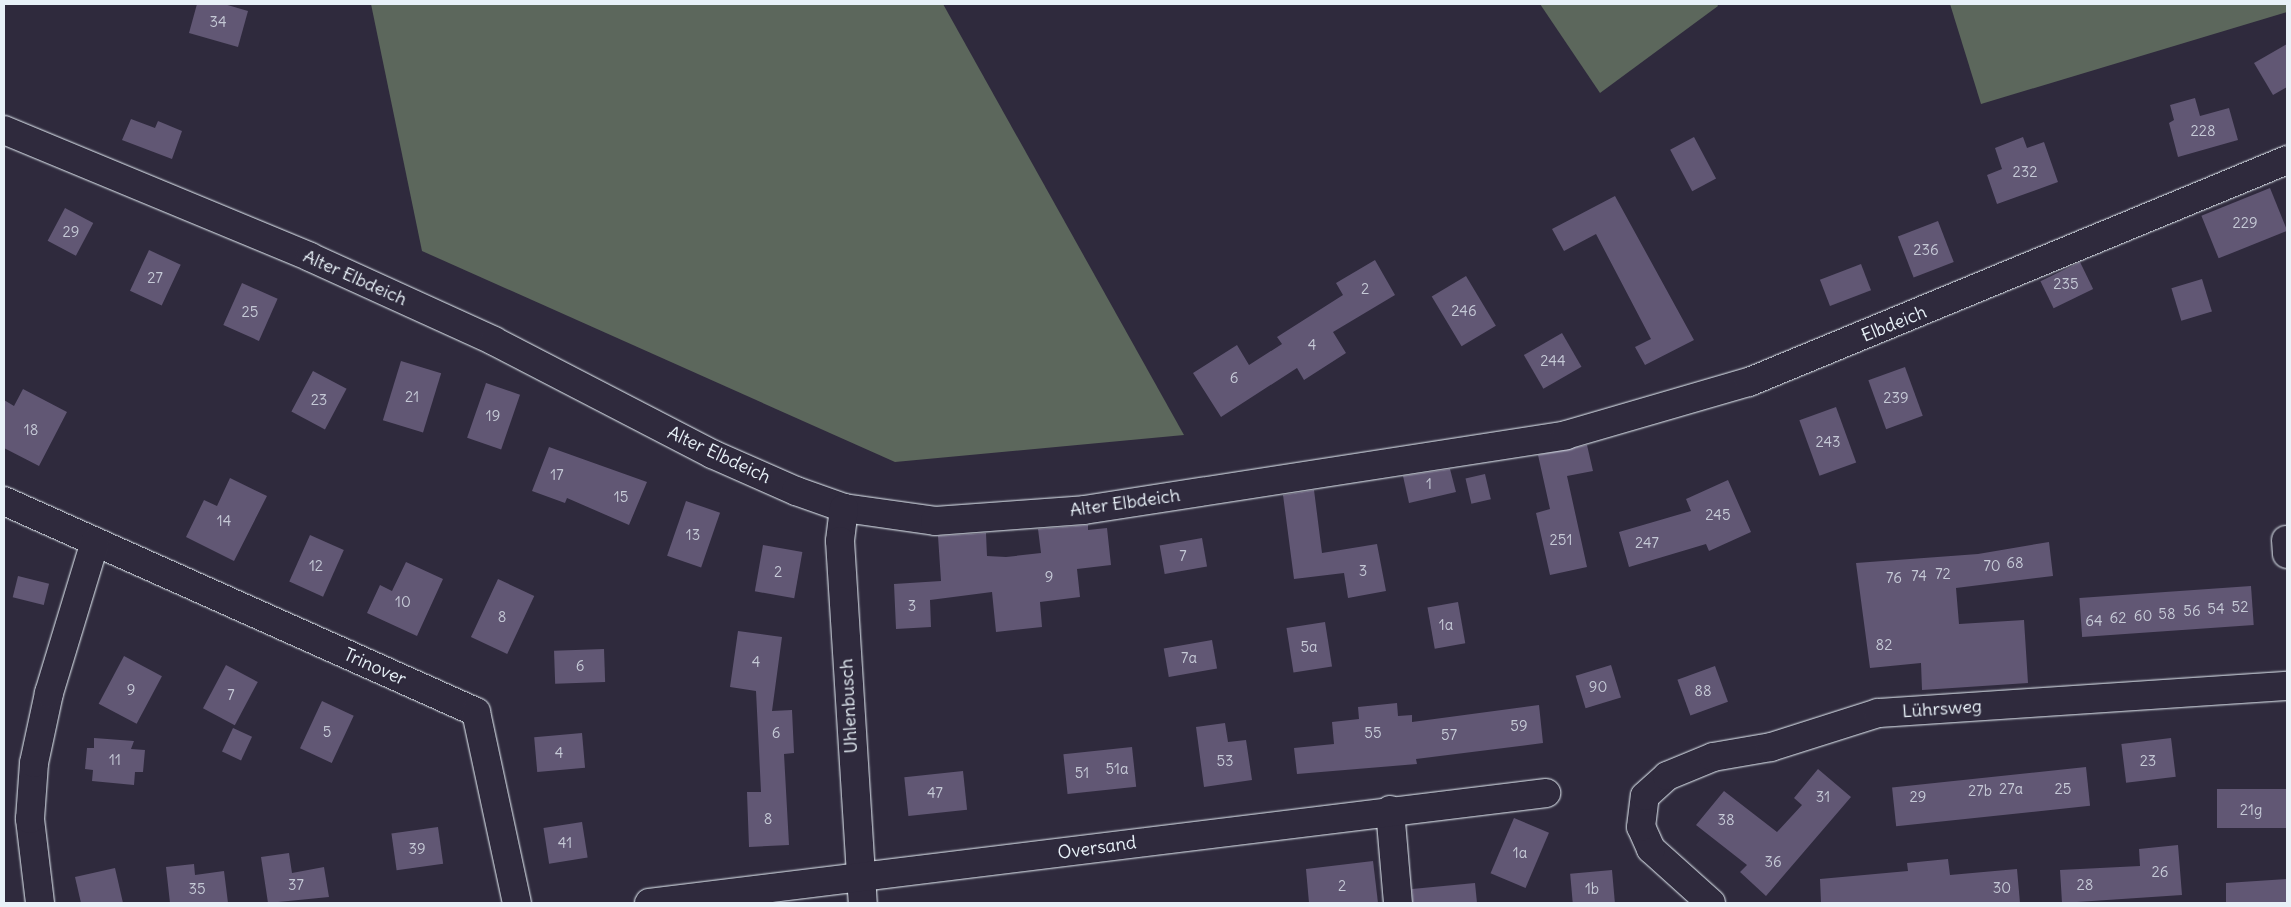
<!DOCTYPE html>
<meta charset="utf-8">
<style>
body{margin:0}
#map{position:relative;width:2291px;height:907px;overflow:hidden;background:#2f2a3d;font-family:Delius,sans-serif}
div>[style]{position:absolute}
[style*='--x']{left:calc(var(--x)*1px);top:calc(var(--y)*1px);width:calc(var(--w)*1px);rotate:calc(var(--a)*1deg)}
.green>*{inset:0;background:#5c675c}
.building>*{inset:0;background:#615774;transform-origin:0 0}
.roads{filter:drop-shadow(0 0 1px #e8f1f8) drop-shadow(0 0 1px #e8f1f8)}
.minor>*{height:28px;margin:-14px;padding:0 14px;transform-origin:14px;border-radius:14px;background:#2f2a3d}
span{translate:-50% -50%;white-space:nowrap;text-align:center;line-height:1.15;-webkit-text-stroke:4.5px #2f2a3d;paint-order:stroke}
.number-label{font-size:15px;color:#c6cad7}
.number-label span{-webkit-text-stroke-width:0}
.street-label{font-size:18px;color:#e8f1f8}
.frame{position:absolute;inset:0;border:5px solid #e8f1f8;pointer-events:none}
</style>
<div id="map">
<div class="green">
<div style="clip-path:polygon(371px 4px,943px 4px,1184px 435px,895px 462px,422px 251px)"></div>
<div style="clip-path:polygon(1540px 4px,1717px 4px,1718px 6px,1600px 93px)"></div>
<div style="clip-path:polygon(1950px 4px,2287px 4px,2287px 12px,1981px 104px)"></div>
</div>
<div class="building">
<div style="clip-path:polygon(197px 4px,224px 4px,248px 11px,238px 47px,189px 33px)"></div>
<div style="clip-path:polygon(2287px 44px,2287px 87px,2273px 95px,2254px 63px)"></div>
<div style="clip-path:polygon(2195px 98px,2200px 116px,2229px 108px,2238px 140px,2178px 157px,2169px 123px,2174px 120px,2170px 105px)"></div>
<div style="clip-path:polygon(131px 119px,155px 128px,158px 121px,182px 131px,172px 159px,122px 140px)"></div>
<div style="left:1694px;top:137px;width:47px;height:27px;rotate:62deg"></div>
<div style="clip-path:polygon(2023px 137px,2027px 148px,2044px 142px,2058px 182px,1997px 204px,1987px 175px,2002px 169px,1995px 148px)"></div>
<div style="left:2270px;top:188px;width:46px;height:74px;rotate:68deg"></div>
<div style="clip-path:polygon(1615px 196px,1694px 340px,1645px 365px,1635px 347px,1651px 339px,1596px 234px,1564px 251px,1552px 229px)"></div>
<div style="left:65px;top:208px;width:32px;height:37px;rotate:28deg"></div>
<div style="left:1938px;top:221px;width:44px;height:43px;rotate:69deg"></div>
<div style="left:149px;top:250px;width:35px;height:45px;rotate:25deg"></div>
<div style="clip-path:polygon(1375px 260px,1395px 295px,1333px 332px,1346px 353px,1304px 380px,1297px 368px,1221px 417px,1193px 373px,1237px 345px,1249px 365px,1282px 344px,1277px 337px,1343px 295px,1336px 283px)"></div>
<div style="left:2080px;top:262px;width:30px;height:44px;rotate:64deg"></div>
<div style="left:1861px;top:264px;width:28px;height:44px;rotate:69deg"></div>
<div style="left:1466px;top:276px;width:58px;height:40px;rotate:59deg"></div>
<div style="left:2202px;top:279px;width:34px;height:32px;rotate:73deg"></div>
<div style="left:242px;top:283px;width:39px;height:46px;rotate:24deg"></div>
<div style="left:1562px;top:333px;width:39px;height:44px;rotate:60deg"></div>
<div style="left:401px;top:361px;width:42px;height:62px;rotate:17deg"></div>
<div style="left:1905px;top:367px;width:52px;height:39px;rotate:70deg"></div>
<div style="left:313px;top:371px;width:38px;height:46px;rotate:28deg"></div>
<div style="left:486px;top:383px;width:36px;height:58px;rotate:19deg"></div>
<div style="clip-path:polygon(23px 389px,67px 412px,39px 466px,4px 448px,4px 400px,14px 406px)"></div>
<div style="left:1836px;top:407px;width:59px;height:39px;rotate:70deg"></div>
<div style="clip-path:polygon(1587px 445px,1593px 471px,1567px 476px,1587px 567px,1550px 575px,1536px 513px,1550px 509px,1538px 455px)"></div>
<div style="clip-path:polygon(549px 447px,647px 482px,629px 525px,567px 498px,565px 503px,532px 491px)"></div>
<div style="clip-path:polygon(1450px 469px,1456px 492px,1409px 503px,1403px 476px)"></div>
<div style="left:1485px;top:474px;width:26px;height:20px;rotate:77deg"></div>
<div style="clip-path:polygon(230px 478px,267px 496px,234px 561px,186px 537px,204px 500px,217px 506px)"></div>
<div style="clip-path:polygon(1728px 480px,1751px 532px,1709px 551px,1706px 544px,1629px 567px,1619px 532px,1691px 511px,1686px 499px)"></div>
<div style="clip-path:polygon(1314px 490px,1322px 553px,1377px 544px,1386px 591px,1348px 598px,1344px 573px,1294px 579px,1283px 495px)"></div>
<div style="left:686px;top:501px;width:36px;height:58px;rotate:19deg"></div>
<div style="clip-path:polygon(1088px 525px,1088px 530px,1107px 528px,1111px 565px,1077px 569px,1080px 597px,1040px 602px,1042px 627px,996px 632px,992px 592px,930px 600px,931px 627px,896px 629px,894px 584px,941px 581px,938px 536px,986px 533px,987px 556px,1006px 557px,1041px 553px,1038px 529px)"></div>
<div style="left:310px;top:535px;width:37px;height:51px;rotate:24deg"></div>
<div style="left:1202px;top:538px;width:29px;height:43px;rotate:80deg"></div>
<div style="clip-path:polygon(2049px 542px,2053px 576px,1956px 588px,1959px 624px,2024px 620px,2028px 683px,1922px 690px,1921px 663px,1870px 668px,1856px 563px,1978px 554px)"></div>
<div style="left:763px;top:545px;width:40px;height:47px;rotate:10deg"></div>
<div style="clip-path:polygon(406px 562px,443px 579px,417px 636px,367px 613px,380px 585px,392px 591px)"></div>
<div style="left:18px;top:576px;width:32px;height:22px;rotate:14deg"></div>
<div style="left:498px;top:579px;width:40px;height:64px;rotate:25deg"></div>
<div style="left:2251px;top:586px;width:39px;height:172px;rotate:86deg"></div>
<div style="left:1458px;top:602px;width:42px;height:31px;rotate:80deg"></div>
<div style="left:1325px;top:622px;width:45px;height:39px;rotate:81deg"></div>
<div style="clip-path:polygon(738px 631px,782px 637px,772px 711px,792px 710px,794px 753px,784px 754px,789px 845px,749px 847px,747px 792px,761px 792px,756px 691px,730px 687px)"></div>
<div style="left:1212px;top:640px;width:29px;height:49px;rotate:80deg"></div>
<div style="left:604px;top:649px;width:33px;height:50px;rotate:88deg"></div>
<div style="left:124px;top:656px;width:43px;height:54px;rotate:28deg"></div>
<div style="left:226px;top:665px;width:36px;height:49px;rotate:28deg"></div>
<div style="left:1611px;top:665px;width:34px;height:37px;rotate:73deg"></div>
<div style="left:1715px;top:666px;width:38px;height:40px;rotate:70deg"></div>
<div style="left:322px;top:701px;width:35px;height:52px;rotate:25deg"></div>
<div style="clip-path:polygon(1397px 703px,1398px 716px,1412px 715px,1412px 722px,1539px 705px,1543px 743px,1416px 759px,1417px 764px,1297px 774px,1294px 748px,1334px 744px,1332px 722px,1359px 719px,1358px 707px)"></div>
<div style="clip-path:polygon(1225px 723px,1228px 742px,1246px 740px,1252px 780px,1204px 787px,1196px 727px)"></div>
<div style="left:233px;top:728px;width:21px;height:26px;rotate:25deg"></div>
<div style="left:582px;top:733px;width:35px;height:48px;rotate:85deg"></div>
<div style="clip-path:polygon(94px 738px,134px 741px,131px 749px,145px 750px,143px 772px,135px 772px,134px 785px,92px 781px,93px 770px,85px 769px,87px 748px,94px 748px)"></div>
<div style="left:2171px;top:738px;width:39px;height:50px;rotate:83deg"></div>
<div style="left:1132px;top:747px;width:40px;height:69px;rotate:84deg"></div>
<div style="left:2086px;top:767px;width:39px;height:195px;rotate:84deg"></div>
<div style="clip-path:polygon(1818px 769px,1851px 797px,1766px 896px,1740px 872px,1747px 865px,1696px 825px,1724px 791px,1777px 832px,1802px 805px,1794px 798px)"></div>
<div style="left:963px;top:771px;width:39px;height:59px;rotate:84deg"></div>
<div style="left:2287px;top:789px;width:39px;height:70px;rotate:90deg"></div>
<div style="left:1514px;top:818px;width:38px;height:60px;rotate:23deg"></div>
<div style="left:582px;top:822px;width:36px;height:39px;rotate:81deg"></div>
<div style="left:438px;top:827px;width:37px;height:47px;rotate:82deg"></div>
<div style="clip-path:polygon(2178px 845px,2182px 895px,2062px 903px,2060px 870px,2140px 866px,2139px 849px)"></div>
<div style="clip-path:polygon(289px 853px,292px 873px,324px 867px,329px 897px,268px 903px,261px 857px)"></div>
<div style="clip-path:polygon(1948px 859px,1950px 875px,2017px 869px,2020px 903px,1821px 903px,1820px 879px,1908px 871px,1907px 863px)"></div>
<div style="clip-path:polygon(1373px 861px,1378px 903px,1309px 903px,1306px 869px)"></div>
<div style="clip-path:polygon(194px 864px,195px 875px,224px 871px,228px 903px,170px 903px,166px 867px)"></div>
<div style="clip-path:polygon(115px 868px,123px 903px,81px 903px,75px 877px)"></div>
<div style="left:1612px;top:870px;width:33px;height:42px;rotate:85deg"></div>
<div style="clip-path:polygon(2287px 879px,2287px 903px,2226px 903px,2226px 883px)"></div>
<div style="clip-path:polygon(1475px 883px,1477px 903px,1413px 903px,1412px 889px)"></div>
</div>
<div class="roads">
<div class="minor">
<div style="--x:4;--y:130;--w:331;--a:22.5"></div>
<div style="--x:310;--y:257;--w:202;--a:24.5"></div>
<div style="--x:494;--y:341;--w:246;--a:27.4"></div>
<div style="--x:712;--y:454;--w:92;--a:23.8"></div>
<div style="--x:796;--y:491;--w:51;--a:19.5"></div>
<div style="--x:844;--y:508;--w:92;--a:8.1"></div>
<div style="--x:935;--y:521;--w:149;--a:-4.2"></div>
<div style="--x:1084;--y:510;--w:488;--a:-8.8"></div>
<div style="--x:1566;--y:435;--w:191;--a:-16.2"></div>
<div style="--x:1749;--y:382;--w:582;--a:-22.42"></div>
<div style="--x:4;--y:501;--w:517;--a:24.09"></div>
<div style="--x:476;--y:712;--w:195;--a:77.9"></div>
<div style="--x:844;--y:508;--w:33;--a:97"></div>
<div style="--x:840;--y:541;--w:363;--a:86.4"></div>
<div style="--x:2286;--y:540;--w:14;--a:86"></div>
<div style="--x:1390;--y:810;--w:93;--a:85.1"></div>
<div style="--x:40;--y:903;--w:85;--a:-96.8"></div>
<div style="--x:30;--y:819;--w:56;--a:-85.9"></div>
<div style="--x:34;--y:763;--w:72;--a:-77.9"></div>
<div style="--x:49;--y:693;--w:158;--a:-73.1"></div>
<div style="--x:649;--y:903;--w:904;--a:-6.99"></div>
<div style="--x:1711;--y:903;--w:81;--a:-138"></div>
<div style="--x:1651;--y:849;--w:24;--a:-114"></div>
<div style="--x:1641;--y:827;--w:31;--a:-83"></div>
<div style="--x:1645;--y:796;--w:30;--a:-42"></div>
<div style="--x:1667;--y:776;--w:50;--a:-22.4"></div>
<div style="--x:1713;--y:757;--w:59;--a:-9.8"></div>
<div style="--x:1771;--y:747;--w:112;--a:-17.6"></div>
<div style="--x:1878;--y:713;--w:410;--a:-3.8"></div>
</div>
</div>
<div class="number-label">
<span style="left:218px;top:22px">34</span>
<span style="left:2203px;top:131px">228</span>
<span style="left:2025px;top:172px">232</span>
<span style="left:2245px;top:223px">229</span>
<span style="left:71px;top:232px">29</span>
<span style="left:1926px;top:250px">236</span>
<span style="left:155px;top:278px">27</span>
<span style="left:2066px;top:284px">235</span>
<span style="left:1365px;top:289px">2</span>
<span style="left:1464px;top:311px">246</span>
<span style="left:250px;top:312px">25</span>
<span style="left:1312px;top:345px">4</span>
<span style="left:1553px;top:361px">244</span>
<span style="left:1234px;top:378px">6</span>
<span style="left:412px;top:397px">21</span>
<span style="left:1896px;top:398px">239</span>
<span style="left:319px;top:400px">23</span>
<span style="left:493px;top:416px">19</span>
<span style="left:31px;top:430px">18</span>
<span style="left:1828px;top:442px">243</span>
<span style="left:557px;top:475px">17</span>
<span style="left:1429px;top:484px">1</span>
<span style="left:621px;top:497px">15</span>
<span style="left:1718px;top:515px">245</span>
<span style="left:224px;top:521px">14</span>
<span style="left:693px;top:535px">13</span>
<span style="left:1561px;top:540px">251</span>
<span style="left:1647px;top:543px">247</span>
<span style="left:1183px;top:556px">7</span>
<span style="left:2015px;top:563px">68</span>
<span style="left:316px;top:566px">12</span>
<span style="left:1992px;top:566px">70</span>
<span style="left:1363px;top:571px">3</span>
<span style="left:778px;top:572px">2</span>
<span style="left:1943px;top:574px">72</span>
<span style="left:1919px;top:576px">74</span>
<span style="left:1049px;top:577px">9</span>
<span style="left:1894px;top:578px">76</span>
<span style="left:403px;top:602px">10</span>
<span style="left:912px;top:606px">3</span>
<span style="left:2240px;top:607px">52</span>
<span style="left:2216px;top:609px">54</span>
<span style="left:2192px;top:611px">56</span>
<span style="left:2167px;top:614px">58</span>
<span style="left:2143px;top:616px">60</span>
<span style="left:502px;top:617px">8</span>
<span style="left:2118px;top:618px">62</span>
<span style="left:2094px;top:621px">64</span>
<span style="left:1446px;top:625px">1a</span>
<span style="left:1884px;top:645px">82</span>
<span style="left:1309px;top:647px">5a</span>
<span style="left:1189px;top:658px">7a</span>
<span style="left:756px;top:662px">4</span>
<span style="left:580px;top:666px">6</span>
<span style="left:1598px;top:687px">90</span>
<span style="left:131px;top:690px">9</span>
<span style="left:1703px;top:691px">88</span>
<span style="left:231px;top:695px">7</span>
<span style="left:1519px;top:726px">59</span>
<span style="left:327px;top:732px">5</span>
<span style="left:776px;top:733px">6</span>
<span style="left:1373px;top:733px">55</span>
<span style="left:1449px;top:735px">57</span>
<span style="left:559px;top:753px">4</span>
<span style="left:115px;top:760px">11</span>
<span style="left:1225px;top:761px">53</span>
<span style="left:2148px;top:761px">23</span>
<span style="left:1117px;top:769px">51a</span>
<span style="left:1082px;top:773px">51</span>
<span style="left:2011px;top:789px">27a</span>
<span style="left:2063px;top:789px">25</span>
<span style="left:1980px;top:791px">27b</span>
<span style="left:935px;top:793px">47</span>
<span style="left:1823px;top:797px">31</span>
<span style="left:1918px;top:797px">29</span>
<span style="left:2251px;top:810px">21g</span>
<span style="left:768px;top:819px">8</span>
<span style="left:1726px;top:820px">38</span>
<span style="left:565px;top:843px">41</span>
<span style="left:417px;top:849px">39</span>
<span style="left:1520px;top:853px">1a</span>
<span style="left:1773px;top:862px">36</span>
<span style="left:2160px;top:872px">26</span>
<span style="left:296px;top:885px">37</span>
<span style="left:2085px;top:885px">28</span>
<span style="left:1342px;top:886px">2</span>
<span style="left:2002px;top:888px">30</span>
<span style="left:197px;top:889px">35</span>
<span style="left:1592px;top:889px">1b</span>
</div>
<div class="street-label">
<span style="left:355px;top:278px;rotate:24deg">Alter Elbdeich</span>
<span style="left:1894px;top:324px;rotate:-22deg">Elbdeich</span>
<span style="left:719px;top:455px;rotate:25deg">Alter Elbdeich</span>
<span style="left:1125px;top:503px;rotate:-8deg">Alter Elbdeich</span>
<span style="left:375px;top:667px;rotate:24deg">Trinover</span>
<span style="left:849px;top:706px;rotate:-93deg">Uhlenbusch</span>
<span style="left:1942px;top:709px;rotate:-4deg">Lührsweg</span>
<span style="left:1097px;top:848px;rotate:-8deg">Oversand</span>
</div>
<div class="frame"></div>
</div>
